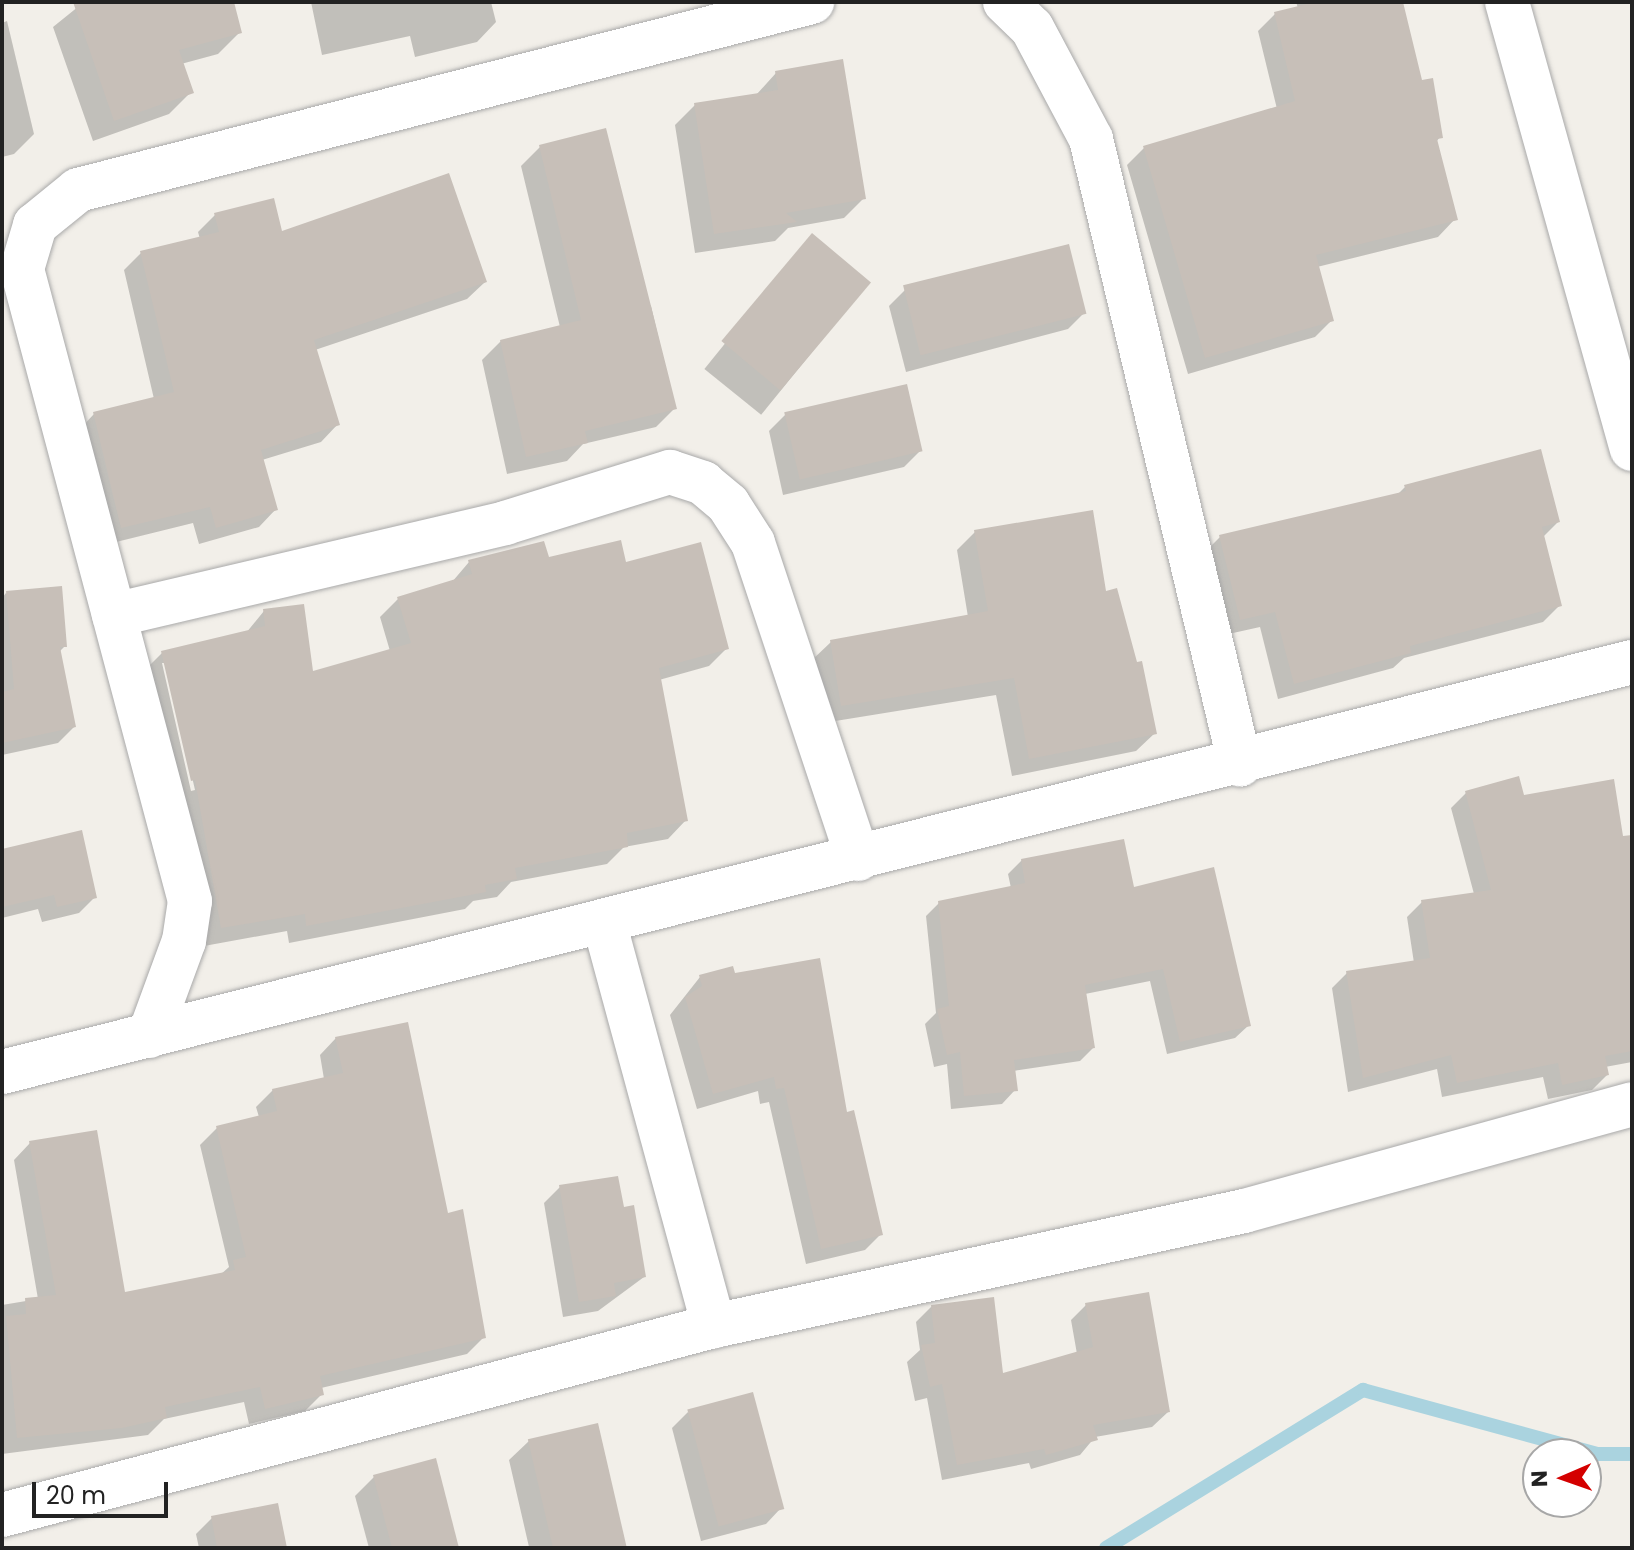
<!DOCTYPE html>
<style>
body{margin:0}
#map{position:relative;width:1634px;height:1550px;overflow:hidden;background:#f2efe9;font-family:Poppins,sans-serif}
div>[style]{position:absolute}
[style*='--x']{left:calc(var(--x)*1px);top:calc(var(--y)*1px);width:calc(var(--w)*1px);rotate:calc(var(--a)*1deg)}
.shadow>*{inset:0;background:#0003;transform-origin:0 0}
.stream>*{height:14px;margin:-7px;padding:0 7px;transform-origin:7px;border-radius:7px;background:#aad3df}
.building>*{inset:0;background:#c7bfb8;transform-origin:0 0}
.roads{filter:drop-shadow(0 0 2px #a9a9a9) drop-shadow(0 0 2px #a9a9a9)}
.minor>*{height:44px;margin:-22px;padding:0 22px;transform-origin:22px;border-radius:22px;background:#fff}
span{translate:-50% -50%;white-space:nowrap;text-align:center;line-height:1.15;-webkit-text-stroke:6px #fff;paint-order:stroke}
.frame{position:absolute;inset:0;border:4px solid #222;pointer-events:none}
.north{position:absolute;left:1522px;top:1438px;width:80px;height:80px;box-sizing:border-box;background:#fff;border:2px solid #a7a7a7;border-radius:50%;rotate:268deg;font-size:22px;font-weight:700;line-height:32px;text-align:center;color:#222}
.north::after{content:'';display:block;margin:auto;width:28px;height:36px;background:#d40000;clip-path:polygon(50% 0,100% 100%,50% 72%,0 100%)}
.scale{position:absolute;left:32px;top:1482px;width:136px;height:36px;box-sizing:border-box;border:4px solid #222;border-top:0;padding-left:10px;font-size:24px;line-height:28px;white-space:nowrap;color:#222;-webkit-text-stroke:6px #fff;paint-order:stroke}
</style>
<div id="map">
<div class="shadow">
<div style="clip-path:polygon(84px 2px,232px 2px,240px 32px,218px 54px,181px 64px,191px 92px,169px 114px,93px 141px,53px 27px)"></div>
<div style="clip-path:polygon(311px 2px,491px 2px,496px 22px,477px 42px,415px 57px,410px 36px,322px 55px)"></div>
<div style="clip-path:polygon(1296px 2px,1401px 2px,1420px 82px,1440px 137px,1436px 142px,1455px 219px,1438px 237px,1317px 267px,1332px 320px,1315px 337px,1188px 374px,1127px 165px,1144px 148px,1277px 109px,1258px 31px,1275px 14px,1298px 8px)"></div>
<div style="clip-path:polygon(7px 21px,34px 134px,14px 154px,2px 157px,2px 23px)"></div>
<div style="clip-path:polygon(776px 73px,864px 198px,844px 218px,788px 228px,775px 241px,695px 253px,675px 125px,695px 105px,756px 95px)"></div>
<div style="clip-path:polygon(540px 147px,651px 306px,675px 408px,656px 427px,583px 444px,567px 461px,507px 474px,482px 360px,501px 341px,560px 327px,521px 166px)"></div>
<div style="clip-path:polygon(215px 215px,485px 282px,467px 299px,315px 350px,338px 424px,321px 442px,262px 460px,276px 509px,259px 527px,199px 544px,193px 523px,104px 545px,77px 432px,94px 414px,154px 399px,124px 270px,141px 253px,200px 239px,198px 232px)"></div>
<div style="left:812px;top:236px;width:73px;height:171px;rotate:39deg"></div>
<div style="clip-path:polygon(905px 290px,1084px 313px,1068px 329px,906px 372px,889px 306px)"></div>
<div style="clip-path:polygon(785px 415px,920px 451px,904px 467px,783px 495px,769px 431px)"></div>
<div style="clip-path:polygon(1405px 487px,1558px 522px,1542px 538px,1559px 606px,1543px 622px,1404px 658px,1393px 668px,1278px 699px,1260px 627px,1224px 635px,1204px 553px,1220px 537px,1397px 495px)"></div>
<div style="clip-path:polygon(975px 532px,1104px 593px,1135px 664px,1155px 733px,1136px 751px,1012px 776px,996px 695px,823px 723px,812px 660px,831px 642px,968px 617px,957px 550px)"></div>
<div style="clip-path:polygon(evenodd,547px 560px,625px 565px,727px 648px,709px 666px,659px 680px,686px 820px,668px 839px,624px 847px,607px 864px,511px 882px,497px 897px,473px 901px,465px 909px,289px 943px,287px 931px,204px 946px,144px 671px,162px 653px,246px 633px,264px 611px,311px 674px,390px 651px,380px 617px,398px 599px,452px 582px,469px 562px,547px 560px,162px 663px,166px 663px,195px 790px,191px 791px,162px 663px)"></div>
<div style="clip-path:polygon(6px 593px,65px 646px,59px 652px,74px 727px,58px 743px,2px 755px,2px 598px)"></div>
<div style="clip-path:polygon(1466px 793px,1523px 797px,1622px 838px,1632px 837px,1632px 1062px,1605px 1067px,1607px 1075px,1592px 1090px,1548px 1099px,1543px 1077px,1442px 1097px,1437px 1069px,1348px 1092px,1332px 988px,1347px 973px,1414px 963px,1407px 917px,1422px 902px,1474px 894px,1451px 808px)"></div>
<div style="clip-path:polygon(2px 851px,95px 897px,79px 913px,42px 922px,38px 909px,2px 918px)"></div>
<div style="clip-path:polygon(1022px 860px,1132px 889px,1249px 1025px,1235px 1038px,1167px 1054px,1150px 981px,1085px 994px,1093px 1048px,1080px 1061px,1013px 1071px,1015px 1090px,1002px 1104px,951px 1109px,947px 1064px,934px 1067px,925px 1024px,936px 1013px,926px 916px,939px 903px,1011px 888px,1008px 874px)"></div>
<div style="clip-path:polygon(734px 976px,846px 1114px,881px 1234px,865px 1250px,806px 1264px,769px 1102px,760px 1104px,758px 1091px,697px 1109px,670px 1015px,700px 977px)"></div>
<div style="clip-path:polygon(336px 1038px,446px 1216px,484px 1337px,467px 1354px,321px 1388px,322px 1394px,305px 1411px,249px 1424px,244px 1402px,164px 1419px,148px 1435px,2px 1454px,2px 1305px,38px 1299px,14px 1160px,30px 1143px,124px 1295px,220px 1275px,229px 1267px,200px 1145px,217px 1128px,259px 1117px,256px 1107px,273px 1090px,324px 1079px,320px 1055px)"></div>
<div style="clip-path:polygon(560px 1187px,622px 1210px,644px 1277px,598px 1311px,563px 1317px,544px 1203px)"></div>
<div style="clip-path:polygon(1086px 1305px,1168px 1412px,1152px 1427px,1095px 1437px,1080px 1455px,1031px 1469px,1029px 1463px,942px 1480px,927px 1398px,915px 1401px,907px 1362px,920px 1350px,916px 1322px,932px 1306px,1001px 1375px,1077px 1354px,1071px 1320px)"></div>
<div style="clip-path:polygon(688px 1412px,781px 1508px,766px 1524px,701px 1541px,672px 1428px)"></div>
<div style="clip-path:polygon(529px 1441px,624px 1548px,520px 1548px,529px 1547px,509px 1460px)"></div>
<div style="clip-path:polygon(374px 1477px,457px 1548px,369px 1548px,355px 1496px)"></div>
<div style="clip-path:polygon(212px 1518px,285px 1548px,199px 1548px,196px 1534px)"></div>
</div>
<div class="stream">
<div style="--x:1106;--y:1548;--w:302;--a:-31.6"></div>
<div style="--x:1363;--y:1390;--w:243;--a:15.3"></div>
<div style="--x:1597;--y:1454;--w:35;--a:0"></div>
</div>
<div class="building">
<div style="clip-path:polygon(73px 2px,234px 2px,242px 33px,179px 50px,194px 93px,114px 121px)"></div>
<div style="clip-path:polygon(1315px 2px,1403px 2px,1422px 80px,1433px 78px,1443px 138px,1437px 139px,1458px 220px,1316px 255px,1334px 321px,1205px 358px,1143px 146px,1295px 101px,1274px 12px)"></div>
<div style="clip-path:polygon(843px 59px,866px 199px,786px 213px,797px 222px,714px 234px,694px 103px,778px 90px,775px 71px)"></div>
<div style="clip-path:polygon(606px 128px,677px 409px,585px 431px,588px 443px,526px 457px,500px 340px,581px 320px,539px 145px)"></div>
<div style="clip-path:polygon(449px 173px,487px 282px,314px 340px,340px 425px,261px 450px,278px 510px,216px 528px,210px 507px,121px 528px,93px 412px,174px 392px,140px 251px,219px 232px,214px 213px,274px 198px,282px 231px)"></div>
<div style="left:812px;top:233px;width:77px;height:141px;rotate:40deg"></div>
<div style="left:1069px;top:244px;width:72px;height:171px;rotate:76deg"></div>
<div style="left:907px;top:384px;width:69px;height:126px;rotate:77deg"></div>
<div style="clip-path:polygon(1541px 449px,1560px 522px,1542px 527px,1562px 606px,1410px 646px,1411px 653px,1294px 684px,1275px 612px,1240px 620px,1219px 535px,1406px 491px,1404px 485px)"></div>
<div style="clip-path:polygon(1093px 510px,1106px 591px,1117px 588px,1137px 662px,1142px 661px,1157px 734px,1029px 759px,1014px 678px,841px 706px,830px 640px,988px 611px,974px 530px)"></div>
<div style="clip-path:polygon(621px 540px,626px 562px,701px 542px,729px 649px,659px 668px,688px 821px,627px 833px,628px 847px,515px 868px,517px 879px,485px 885px,486px 892px,306px 926px,305px 914px,221px 928px,195px 780px,191px 781px,161px 651px,265px 626px,263px 609px,304px 604px,313px 671px,411px 643px,397px 597px,472px 574px,468px 560px,544px 541px,549px 557px)"></div>
<div style="clip-path:polygon(62px 586px,67px 647px,60px 647px,76px 727px,2px 743px,2px 692px,14px 689px,6px 591px)"></div>
<div style="clip-path:polygon(1519px 776px,1524px 795px,1614px 779px,1623px 836px,1632px 835px,1632px 1051px,1605px 1056px,1609px 1075px,1562px 1085px,1558px 1063px,1457px 1083px,1451px 1055px,1363px 1078px,1346px 971px,1430px 958px,1421px 900px,1491px 890px,1465px 791px)"></div>
<div style="clip-path:polygon(82px 830px,97px 898px,57px 907px,54px 895px,2px 907px,2px 849px)"></div>
<div style="clip-path:polygon(1124px 839px,1134px 887px,1214px 867px,1251px 1026px,1180px 1042px,1163px 969px,1085px 985px,1095px 1048px,1014px 1060px,1018px 1091px,964px 1096px,960px 1052px,947px 1055px,937px 1009px,949px 1006px,938px 901px,1025px 883px,1021px 859px)"></div>
<div style="clip-path:polygon(820px 958px,847px 1112px,854px 1110px,883px 1235px,821px 1249px,784px 1088px,776px 1089px,774px 1077px,713px 1094px,685px 997px,702px 986px,699px 975px,733px 966px,735px 973px)"></div>
<div style="clip-path:polygon(408px 1022px,448px 1213px,463px 1209px,486px 1338px,320px 1376px,324px 1395px,265px 1409px,260px 1387px,165px 1407px,167px 1418px,122px 1428px,17px 1438px,6px 1316px,26px 1314px,25px 1298px,56px 1295px,29px 1141px,97px 1130px,125px 1292px,235px 1270px,233px 1260px,246px 1257px,216px 1126px,277px 1111px,272px 1089px,343px 1073px,335px 1037px)"></div>
<div style="clip-path:polygon(618px 1176px,624px 1207px,634px 1205px,646px 1277px,614px 1283px,616px 1296px,579px 1302px,559px 1185px)"></div>
<div style="clip-path:polygon(1149px 1292px,1170px 1412px,1093px 1425px,1098px 1440px,1046px 1455px,1044px 1449px,957px 1465px,942px 1384px,930px 1387px,921px 1345px,935px 1343px,931px 1305px,994px 1297px,1003px 1373px,1093px 1347px,1085px 1303px)"></div>
<div style="left:753px;top:1392px;width:121px;height:68px;rotate:75deg"></div>
<div style="left:598px;top:1423px;width:128px;height:72px;rotate:77deg"></div>
<div style="clip-path:polygon(436px 1458px,459px 1548px,392px 1548px,373px 1475px)"></div>
<div style="clip-path:polygon(278px 1503px,287px 1548px,217px 1548px,211px 1516px)"></div>
</div>
<div class="roads">
<div class="minor">
<div style="--x:1005;--y:2;--w:37;--a:44"></div>
<div style="--x:1032;--y:28;--w:126;--a:62"></div>
<div style="--x:1091;--y:139;--w:643;--a:76.59"></div>
<div style="--x:1507;--y:2;--w:464;--a:74.4"></div>
<div style="--x:114;--y:615;--w:402;--a:-13.2"></div>
<div style="--x:505;--y:523;--w:173;--a:-17.2"></div>
<div style="--x:670;--y:472;--w:35;--a:18"></div>
<div style="--x:703;--y:483;--w:33;--a:40"></div>
<div style="--x:728;--y:504;--w:46;--a:57.3"></div>
<div style="--x:753;--y:543;--w:333;--a:71.6"></div>
<div style="--x:604;--y:922;--w:419;--a:74.8"></div>
<div style="--x:149;--y:1036;--w:101;--a:-69.8"></div>
<div style="--x:184;--y:941;--w:40;--a:-81.5"></div>
<div style="--x:190;--y:901;--w:654;--a:-104.89"></div>
<div style="--x:22;--y:269;--w:46;--a:-73.5"></div>
<div style="--x:35;--y:225;--w:55;--a:-39.1"></div>
<div style="--x:78;--y:190;--w:758;--a:-14.37"></div>
<div style="--x:2;--y:1072;--w:1681;--a:-14.12"></div>
<div style="--x:2;--y:1515;--w:737;--a:-14.87"></div>
<div style="--x:714;--y:1326;--w:542;--a:-12.24"></div>
<div style="--x:1244;--y:1211;--w:402;--a:-15.4"></div>
</div>
</div>
<div class="frame"></div>
<div class="north">N</div>
<div class="scale">20 m</div>
</div>
